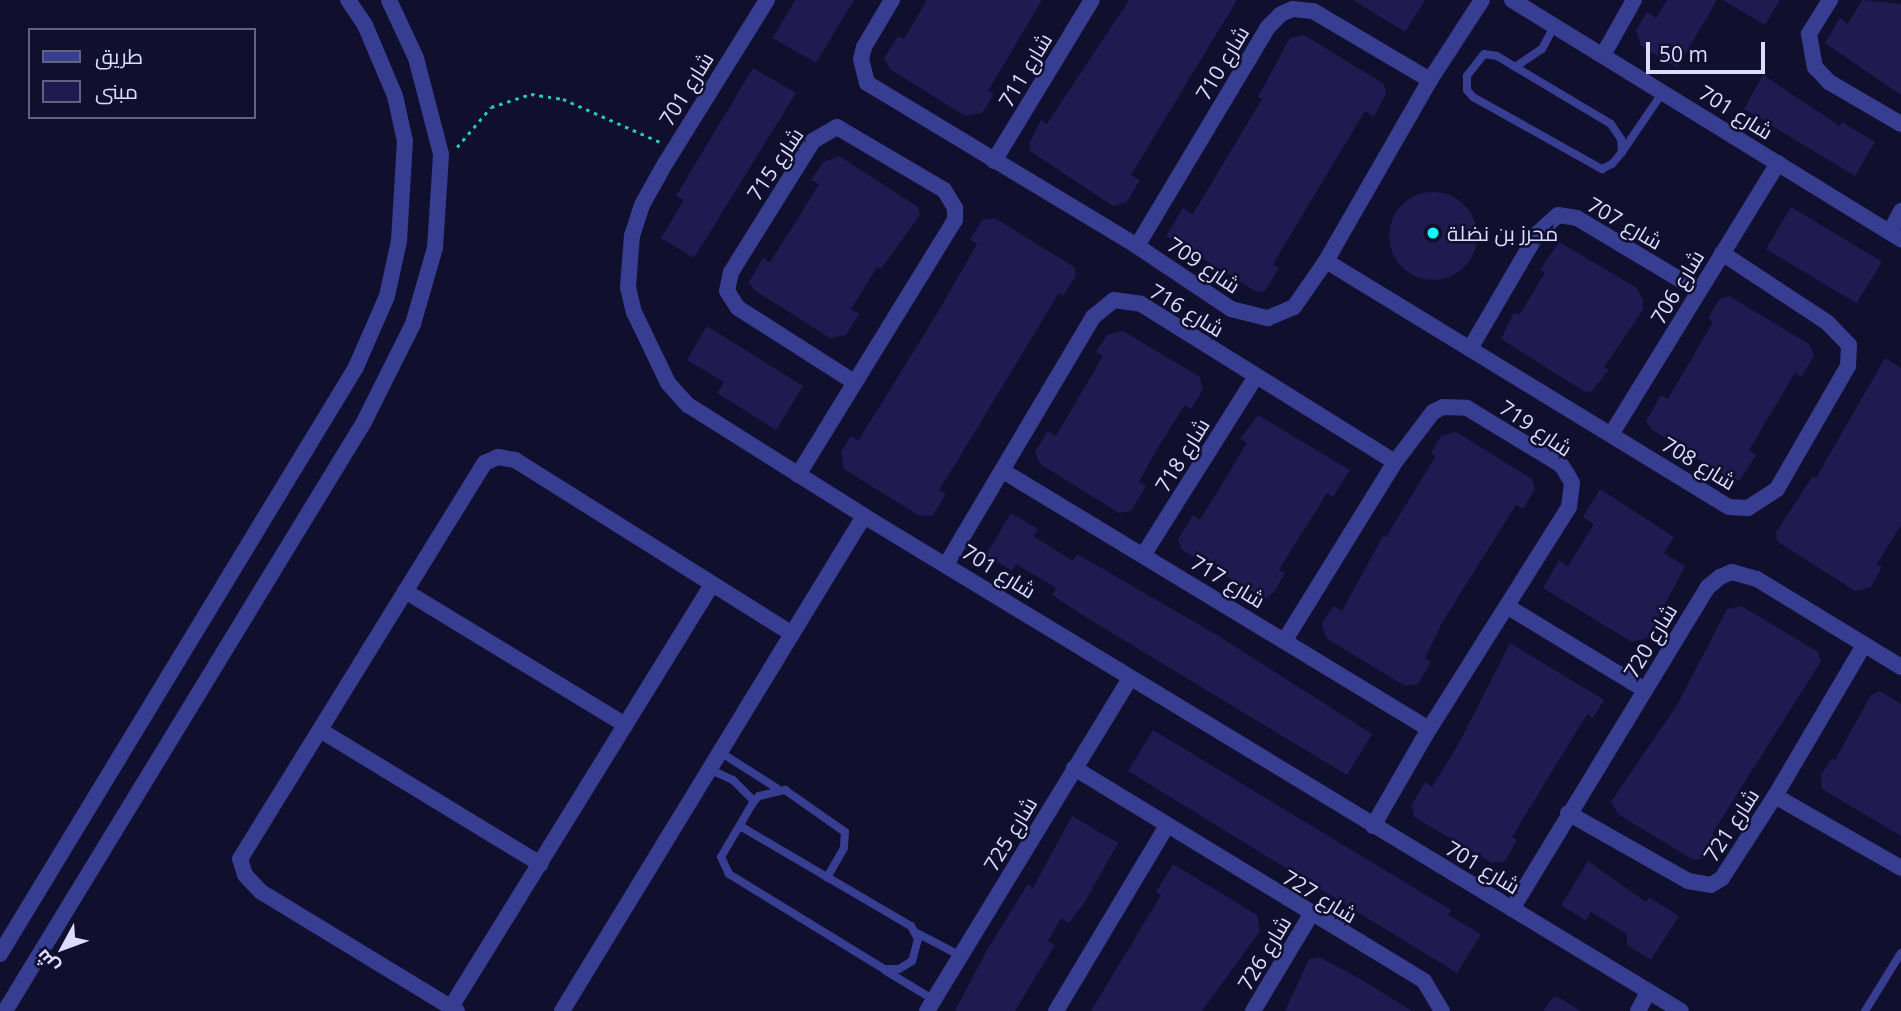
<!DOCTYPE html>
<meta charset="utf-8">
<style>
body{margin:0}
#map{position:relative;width:1901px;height:1011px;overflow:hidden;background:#110f2e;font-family:"Open Sans",Cairo,sans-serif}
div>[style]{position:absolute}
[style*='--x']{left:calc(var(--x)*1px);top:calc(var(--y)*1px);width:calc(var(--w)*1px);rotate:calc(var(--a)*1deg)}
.building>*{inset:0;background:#1f1a50;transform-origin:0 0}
.round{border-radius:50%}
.path>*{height:2.5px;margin-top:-1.25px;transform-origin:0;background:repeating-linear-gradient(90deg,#26c9ad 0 3.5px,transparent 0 8.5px)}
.lane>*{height:8px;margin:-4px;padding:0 4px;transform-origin:4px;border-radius:4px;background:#373d90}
.street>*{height:16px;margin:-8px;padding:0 8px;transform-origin:8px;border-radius:8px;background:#373d90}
.dots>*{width:19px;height:19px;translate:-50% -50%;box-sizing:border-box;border:4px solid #110f2e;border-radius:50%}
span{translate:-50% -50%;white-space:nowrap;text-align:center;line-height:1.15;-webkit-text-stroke:5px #110f2e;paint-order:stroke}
.street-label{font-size:21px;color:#dcdcff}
.poi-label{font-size:21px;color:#dcdcff}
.left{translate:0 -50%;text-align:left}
.legend{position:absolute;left:28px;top:28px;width:228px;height:91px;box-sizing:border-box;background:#110f2e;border:2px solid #626182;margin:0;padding:9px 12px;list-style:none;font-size:21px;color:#dcdcff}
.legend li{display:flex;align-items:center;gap:14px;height:35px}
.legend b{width:35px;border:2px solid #626182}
.north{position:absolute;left:28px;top:913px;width:70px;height:70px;-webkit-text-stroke:5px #110f2e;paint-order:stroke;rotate:229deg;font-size:19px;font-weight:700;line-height:28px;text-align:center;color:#dcdcff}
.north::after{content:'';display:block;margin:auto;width:24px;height:32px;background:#dcdcff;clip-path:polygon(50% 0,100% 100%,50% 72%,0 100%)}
.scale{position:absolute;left:1646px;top:42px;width:119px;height:32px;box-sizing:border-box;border:4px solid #dcdcff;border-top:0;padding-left:9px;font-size:21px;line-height:24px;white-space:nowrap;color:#dcdcff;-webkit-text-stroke:5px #110f2e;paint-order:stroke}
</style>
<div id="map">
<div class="building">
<div style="clip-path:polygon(795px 0,854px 0,816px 63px,773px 38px)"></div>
<div style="clip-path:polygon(927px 0,1042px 0,988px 91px,994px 94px,982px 113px,965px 116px,890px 69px,884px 58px,898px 36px,904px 39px)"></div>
<div style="clip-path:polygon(1129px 0,1237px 0,1131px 175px,1140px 180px,1127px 202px,1113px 206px,1030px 151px,1029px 144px,1041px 120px,1047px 124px)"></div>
<div style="clip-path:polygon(1353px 0,1425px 0,1405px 32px)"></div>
<div style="clip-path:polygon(1667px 0,1717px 0,1677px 68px,1641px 46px,1636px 30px,1647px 12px,1656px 18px)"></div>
<div style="clip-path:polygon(1723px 0,1780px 0,1765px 25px)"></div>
<div style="clip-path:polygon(1862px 0,1901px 4px,1901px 95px,1825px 43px,1840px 18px,1848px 24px)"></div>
<div style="clip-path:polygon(1304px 35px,1384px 84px,1386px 94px,1374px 117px,1365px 111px,1273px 264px,1279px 268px,1265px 291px,1257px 292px,1166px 236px,1183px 208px,1193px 214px,1262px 99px,1258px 97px,1290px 38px)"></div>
<div style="clip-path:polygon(753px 68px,796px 93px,694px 258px,661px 238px,684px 200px,676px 196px)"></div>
<div style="clip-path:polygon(1763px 75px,1840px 126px,1842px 122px,1875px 142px,1855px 176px,1744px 109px)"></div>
<div style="clip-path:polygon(839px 156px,918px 207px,920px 215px,881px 269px,877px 267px,851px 309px,859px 314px,846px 335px,830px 338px,754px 290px,749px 282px,763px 258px,770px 262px,797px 220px,819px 184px,811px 180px,823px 162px)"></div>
<div class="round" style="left:1389px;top:192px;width:88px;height:88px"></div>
<div style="left:1791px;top:207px;width:106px;height:49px;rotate:31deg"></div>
<div style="clip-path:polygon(995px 218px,1074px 267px,1076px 276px,1063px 296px,1059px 293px,962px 453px,939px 490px,946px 494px,932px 516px,918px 515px,844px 469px,841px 452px,851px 436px,858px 441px,935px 317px,977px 244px,970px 239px,982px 220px)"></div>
<div style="clip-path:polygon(1559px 242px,1637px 288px,1643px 300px,1643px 310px,1604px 367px,1609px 370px,1592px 391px,1585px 392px,1501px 339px,1514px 312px,1519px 315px,1545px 273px,1540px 270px)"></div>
<div style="clip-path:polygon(1729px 296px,1809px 344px,1814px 356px,1801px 377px,1795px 373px,1749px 450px,1756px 455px,1740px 480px,1733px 481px,1651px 429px,1646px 421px,1661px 395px,1668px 399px,1713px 322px,1708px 318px,1720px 299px)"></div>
<div style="clip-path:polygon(707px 326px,803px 386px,776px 430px,717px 393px,724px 382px,687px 360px)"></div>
<div style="clip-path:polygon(1123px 331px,1200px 377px,1203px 390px,1191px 409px,1185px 405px,1157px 449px,1139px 482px,1146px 486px,1131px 511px,1119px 513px,1040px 464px,1035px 452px,1048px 431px,1056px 436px,1103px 356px,1096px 352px,1107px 335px)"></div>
<div style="clip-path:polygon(1885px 358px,1901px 368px,1901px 525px,1877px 564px,1882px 567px,1871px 587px,1855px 591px,1777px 541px,1776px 532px,1813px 476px,1816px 478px)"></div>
<div style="clip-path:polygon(1258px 415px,1350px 470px,1333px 497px,1327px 493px,1279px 570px,1285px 573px,1274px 592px,1266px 599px,1182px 550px,1178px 539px,1193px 515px,1200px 520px,1247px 443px,1240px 439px)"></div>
<div style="clip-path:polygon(1456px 432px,1532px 479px,1535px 489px,1523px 509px,1516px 505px,1443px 621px,1425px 658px,1431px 662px,1418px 684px,1405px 686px,1326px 638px,1322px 624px,1333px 606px,1342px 611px,1383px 536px,1386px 537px,1436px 456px,1431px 453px,1441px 436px)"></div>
<div style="clip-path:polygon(1600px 489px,1674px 537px,1664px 553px,1685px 566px,1647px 638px,1632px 642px,1543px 588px,1559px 560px,1568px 566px,1594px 524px,1583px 517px)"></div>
<div style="clip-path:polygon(1011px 513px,1038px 529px,1033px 536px,1073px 561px,1077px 554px,1217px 635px,1372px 734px,1347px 775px,1084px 616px,1052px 595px,1056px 588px,1016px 564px,1012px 571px,986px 555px)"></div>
<div style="clip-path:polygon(1741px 606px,1817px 651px,1821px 661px,1712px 834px,1718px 838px,1704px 858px,1693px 860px,1618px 814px,1611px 802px,1677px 705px,1727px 609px)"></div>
<div style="clip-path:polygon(1510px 643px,1604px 700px,1593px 718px,1588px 714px,1581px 724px,1556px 765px,1512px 837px,1517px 840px,1505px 861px,1492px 863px,1414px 817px,1412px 804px,1425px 782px,1432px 787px,1459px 743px)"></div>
<div style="clip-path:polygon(1880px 691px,1901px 704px,1901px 836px,1822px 789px,1821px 775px,1832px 758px,1835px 760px,1871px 695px)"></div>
<div style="clip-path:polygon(1153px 730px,1451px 910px,1448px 915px,1481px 934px,1457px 973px,1128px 771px)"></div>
<div style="clip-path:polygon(1072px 816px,1118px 843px,1086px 900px,1069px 923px,1061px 918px,1048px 941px,1055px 945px,1015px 1011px,955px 1011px,987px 950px,1028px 884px,1033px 888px)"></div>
<div style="clip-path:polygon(1588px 861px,1646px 902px,1649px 897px,1679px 916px,1651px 960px,1627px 945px,1627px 934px,1591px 912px,1586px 921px,1561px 905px)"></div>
<div style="clip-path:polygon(1173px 864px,1257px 915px,1260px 931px,1202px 1011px,1091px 1011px,1161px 895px,1156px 892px)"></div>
<div style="clip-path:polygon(1319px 957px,1357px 977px,1412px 1011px,1285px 1011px,1309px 959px)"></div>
<div style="clip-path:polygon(1554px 996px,1558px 997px,1581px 1011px,1543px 1011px)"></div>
</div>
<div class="path">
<div style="--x:457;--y:147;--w:52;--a:-49.6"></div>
<div style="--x:491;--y:107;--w:42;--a:-18"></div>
<div style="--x:531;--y:94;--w:32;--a:9"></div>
<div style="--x:563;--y:99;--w:106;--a:23.9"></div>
</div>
<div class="lane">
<div style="--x:1515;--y:67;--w:32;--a:-34"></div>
<div style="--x:1542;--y:49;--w:27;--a:-62"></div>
<div style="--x:1622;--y:152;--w:13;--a:-94"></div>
<div style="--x:1621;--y:139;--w:18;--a:-124"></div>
<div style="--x:1611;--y:124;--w:133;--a:-149.2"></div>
<div style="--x:1497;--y:56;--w:13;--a:-171"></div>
<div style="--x:1484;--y:54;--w:28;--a:128"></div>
<div style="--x:1467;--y:76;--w:14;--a:90"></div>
<div style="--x:1467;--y:90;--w:9;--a:49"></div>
<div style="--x:1473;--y:97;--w:148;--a:29.2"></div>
<div style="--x:1602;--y:169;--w:11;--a:-27"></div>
<div style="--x:1612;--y:164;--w:16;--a:-50"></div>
<div style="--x:1622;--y:152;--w:73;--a:-55.7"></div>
<div style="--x:720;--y:752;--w:69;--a:32.5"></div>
<div style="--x:709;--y:769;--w:26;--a:25"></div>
<div style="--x:733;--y:780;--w:30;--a:45"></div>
<div style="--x:740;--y:826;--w:101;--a:30.4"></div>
<div style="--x:827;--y:877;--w:97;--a:30.3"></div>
<div style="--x:911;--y:926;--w:15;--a:62"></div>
<div style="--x:918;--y:939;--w:23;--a:105"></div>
<div style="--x:912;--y:961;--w:15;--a:148"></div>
<div style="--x:899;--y:969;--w:15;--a:180"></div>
<div style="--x:884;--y:969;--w:182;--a:-148.5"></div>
<div style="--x:729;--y:874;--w:19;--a:-115"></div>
<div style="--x:721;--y:857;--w:65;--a:-59.5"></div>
<div style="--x:754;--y:801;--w:7;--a:-45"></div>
<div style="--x:759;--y:796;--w:27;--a:-13"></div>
<div style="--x:785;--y:790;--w:73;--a:35"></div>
<div style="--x:845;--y:832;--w:16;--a:94"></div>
<div style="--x:844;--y:848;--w:34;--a:120"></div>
<div style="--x:915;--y:932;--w:52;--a:27.6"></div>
<div style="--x:886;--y:971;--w:56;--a:31.1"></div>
<div style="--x:1865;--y:1011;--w:68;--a:-58.2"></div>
</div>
<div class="street">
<div style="--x:767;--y:0;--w:191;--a:121.9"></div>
<div style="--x:666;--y:162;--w:49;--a:119.2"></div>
<div style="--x:642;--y:205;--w:32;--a:108"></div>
<div style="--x:632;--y:235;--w:52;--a:94.4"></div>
<div style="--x:628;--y:287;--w:26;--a:77"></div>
<div style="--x:634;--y:312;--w:79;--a:64.4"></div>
<div style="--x:668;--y:383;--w:30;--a:48"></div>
<div style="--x:688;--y:405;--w:208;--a:32.2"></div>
<div style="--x:864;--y:516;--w:955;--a:31.21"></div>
<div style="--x:892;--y:0;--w:55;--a:120.8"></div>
<div style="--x:864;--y:47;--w:12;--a:104"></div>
<div style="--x:861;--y:59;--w:25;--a:76"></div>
<div style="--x:867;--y:83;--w:315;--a:31.1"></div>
<div style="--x:1137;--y:246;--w:113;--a:33.8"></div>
<div style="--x:1231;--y:309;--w:38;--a:14"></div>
<div style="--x:1268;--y:318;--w:28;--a:-23"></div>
<div style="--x:1294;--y:307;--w:56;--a:-55.2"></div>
<div style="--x:1326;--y:261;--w:209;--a:-60.1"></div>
<div style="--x:1430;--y:80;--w:95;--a:-57"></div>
<div style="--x:1512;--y:0;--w:457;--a:31.6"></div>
<div style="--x:1830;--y:0;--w:40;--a:122"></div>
<div style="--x:1809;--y:34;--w:34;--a:80"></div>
<div style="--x:1815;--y:67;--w:21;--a:47"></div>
<div style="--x:1829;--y:82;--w:83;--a:30.3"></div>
<div style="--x:1603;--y:55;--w:63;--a:-60.6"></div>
<div style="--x:994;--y:161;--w:188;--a:-58.7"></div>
<div style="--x:1890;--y:232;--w:24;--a:-62"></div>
<div style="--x:1137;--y:246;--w:255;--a:-59.1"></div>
<div style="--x:1268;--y:27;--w:18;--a:-45"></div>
<div style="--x:1281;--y:14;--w:13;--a:-23"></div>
<div style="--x:1293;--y:9;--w:20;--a:6"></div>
<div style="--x:1313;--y:11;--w:136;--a:30.5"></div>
<div style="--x:1326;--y:261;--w:455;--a:31.4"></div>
<div style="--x:1714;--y:498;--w:17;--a:31"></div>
<div style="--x:1729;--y:507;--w:19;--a:3"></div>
<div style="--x:1748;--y:508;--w:35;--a:-33"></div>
<div style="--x:1777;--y:489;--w:142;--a:-60"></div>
<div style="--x:1848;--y:366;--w:21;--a:-87"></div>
<div style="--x:1849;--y:345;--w:30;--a:-134"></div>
<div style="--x:1828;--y:323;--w:127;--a:-146.6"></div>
<div style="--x:1471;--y:347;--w:131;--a:-59.7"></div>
<div style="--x:1537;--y:234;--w:28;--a:-42"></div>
<div style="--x:1558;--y:215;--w:19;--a:9"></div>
<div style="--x:1577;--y:218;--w:142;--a:30.9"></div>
<div style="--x:1612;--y:433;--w:317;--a:-58.4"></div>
<div style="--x:1003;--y:471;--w:498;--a:31.2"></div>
<div style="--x:798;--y:475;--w:299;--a:-58.4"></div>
<div style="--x:955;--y:220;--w:12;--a:-90"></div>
<div style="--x:955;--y:208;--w:21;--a:-121"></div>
<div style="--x:944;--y:190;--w:124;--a:-149.5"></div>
<div style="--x:837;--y:127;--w:28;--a:150"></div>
<div style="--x:813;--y:141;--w:155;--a:122"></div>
<div style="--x:731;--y:272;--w:19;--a:102"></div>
<div style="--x:727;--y:291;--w:20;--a:57"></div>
<div style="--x:738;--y:308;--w:138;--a:32.5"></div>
<div style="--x:1144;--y:554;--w:208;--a:-57.8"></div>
<div style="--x:947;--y:563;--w:286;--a:-59.3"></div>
<div style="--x:1093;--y:317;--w:27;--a:-39"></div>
<div style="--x:1114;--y:300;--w:27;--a:8"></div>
<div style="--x:1141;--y:304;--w:299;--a:31.9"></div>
<div style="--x:405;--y:591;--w:258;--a:31.3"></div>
<div style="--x:1508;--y:607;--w:160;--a:31.2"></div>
<div style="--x:1285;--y:640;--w:209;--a:-58.3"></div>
<div style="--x:1395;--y:462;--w:63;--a:-52.8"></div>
<div style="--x:1433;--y:412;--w:11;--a:-27"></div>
<div style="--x:1443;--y:407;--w:24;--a:2"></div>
<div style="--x:1467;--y:408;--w:110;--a:31.2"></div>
<div style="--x:1561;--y:465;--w:11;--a:56"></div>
<div style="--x:1567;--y:474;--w:10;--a:61"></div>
<div style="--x:1572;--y:483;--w:24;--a:97"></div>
<div style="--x:1569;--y:507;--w:262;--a:122.2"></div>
<div style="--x:1429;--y:729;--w:112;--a:120"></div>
<div style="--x:320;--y:730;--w:258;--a:31.3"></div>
<div style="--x:1074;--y:768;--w:410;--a:31.3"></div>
<div style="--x:1424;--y:981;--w:35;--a:59"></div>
<div style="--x:1775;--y:796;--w:145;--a:29.7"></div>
<div style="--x:1568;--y:813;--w:138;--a:29.5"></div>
<div style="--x:1688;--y:881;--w:23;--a:10"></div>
<div style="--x:1711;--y:885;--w:13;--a:-32"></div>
<div style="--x:1722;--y:878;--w:98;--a:-57.1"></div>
<div style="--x:1775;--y:796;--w:175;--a:-59.5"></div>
<div style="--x:1512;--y:909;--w:377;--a:-58.7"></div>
<div style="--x:1708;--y:587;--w:16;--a:-40"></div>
<div style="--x:1720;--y:577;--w:13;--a:-23"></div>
<div style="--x:1732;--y:572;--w:26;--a:16"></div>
<div style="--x:1757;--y:579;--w:169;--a:31.4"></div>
<div style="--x:0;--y:954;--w:687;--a:-58.76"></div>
<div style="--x:356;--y:367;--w:77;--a:-66.4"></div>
<div style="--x:387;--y:296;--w:56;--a:-77.7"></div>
<div style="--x:399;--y:241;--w:100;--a:-86.6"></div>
<div style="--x:405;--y:141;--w:46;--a:-102.5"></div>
<div style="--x:395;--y:96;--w:77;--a:-112.9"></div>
<div style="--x:365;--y:25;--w:30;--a:-124"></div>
<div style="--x:451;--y:1007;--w:497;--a:-58.3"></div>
<div style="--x:5;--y:1011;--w:690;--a:-58.64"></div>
<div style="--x:364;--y:422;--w:110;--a:-63.4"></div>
<div style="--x:413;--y:324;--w:79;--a:-73.9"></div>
<div style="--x:435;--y:248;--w:94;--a:-86.3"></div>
<div style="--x:441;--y:154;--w:99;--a:-104.6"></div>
<div style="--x:416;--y:58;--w:64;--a:-115"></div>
<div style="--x:457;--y:1011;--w:229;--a:-148.7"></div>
<div style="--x:261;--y:892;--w:23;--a:-133"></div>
<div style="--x:245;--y:875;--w:17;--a:-107"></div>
<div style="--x:240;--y:859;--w:466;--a:-58.3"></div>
<div style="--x:485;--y:463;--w:14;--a:-25"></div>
<div style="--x:498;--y:457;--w:17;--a:10"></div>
<div style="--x:515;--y:460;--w:327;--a:32.1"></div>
<div style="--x:562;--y:1011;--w:580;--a:-58.61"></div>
<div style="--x:927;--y:1011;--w:389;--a:-58.6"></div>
<div style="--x:1056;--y:1011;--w:214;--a:-59.1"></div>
<div style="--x:1253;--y:1011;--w:111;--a:-59"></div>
<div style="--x:1638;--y:1011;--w:21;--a:-62"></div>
</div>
<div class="dots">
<div style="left:1433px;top:233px;background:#08fffc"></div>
</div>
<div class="street-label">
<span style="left:1222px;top:63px;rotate:-59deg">شارع 710</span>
<span style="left:1025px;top:70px;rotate:-59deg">شارع 711</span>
<span style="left:686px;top:89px;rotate:-58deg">شارع 701</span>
<span style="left:1736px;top:112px;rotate:32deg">شارع 701</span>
<span style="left:775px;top:164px;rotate:-56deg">شارع 715</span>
<span style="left:1625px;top:223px;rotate:30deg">شارع 707</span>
<span style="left:1204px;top:265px;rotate:34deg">شارع 709</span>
<span style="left:1677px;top:287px;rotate:-59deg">شارع 706</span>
<span style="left:1187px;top:310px;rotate:31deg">شارع 716</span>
<span style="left:1536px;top:428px;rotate:34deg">شارع 719</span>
<span style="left:1182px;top:455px;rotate:-58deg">شارع 718</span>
<span style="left:1699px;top:463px;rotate:31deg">شارع 708</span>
<span style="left:999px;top:571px;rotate:32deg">شارع 701</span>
<span style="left:1228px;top:581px;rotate:31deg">شارع 717</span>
<span style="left:1650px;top:641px;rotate:-59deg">شارع 720</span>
<span style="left:1731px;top:825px;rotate:-57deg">شارع 721</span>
<span style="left:1010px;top:834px;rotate:-59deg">شارع 725</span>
<span style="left:1483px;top:867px;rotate:31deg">شارع 701</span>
<span style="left:1320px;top:896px;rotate:31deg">شارع 727</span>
<span style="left:1264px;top:953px;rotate:-59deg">شارع 726</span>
</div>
<div class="poi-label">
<span class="left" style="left:1447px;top:233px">محرز بن نضلة</span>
</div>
<ul class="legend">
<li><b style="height:9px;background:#373d90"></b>طريق</li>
<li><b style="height:19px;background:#1f1a50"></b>مبنى</li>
</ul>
<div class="north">ش</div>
<div class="scale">50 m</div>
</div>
